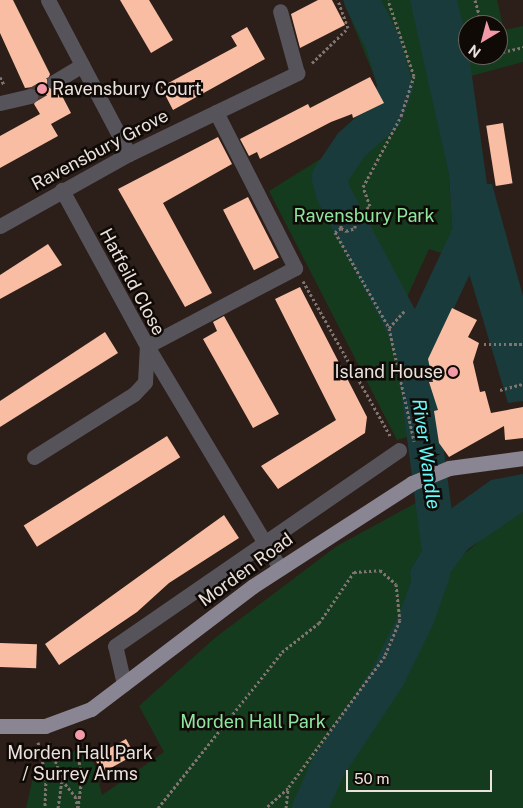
<!DOCTYPE html>
<style>
body{margin:0}
#map{position:relative;width:523px;height:808px;overflow:hidden;background:#2c1e18;font-family:"Public Sans",sans-serif}
div>[style]{position:absolute}
[style*='--x']{left:calc(var(--x)*1px);top:calc(var(--y)*1px);width:calc(var(--w)*1px);rotate:calc(var(--a)*1deg)}
.green>*{inset:0;background:#153b1f}
.water>*{inset:0;background:#193b3b}
.river>*{height:35px;margin:-17.5px;padding:0 17.5px;transform-origin:17.5px;border-radius:17.5px;background:#193b3b}
.building>*{inset:0;background:#f8bda2;transform-origin:0 0}
.minor-tunnel>*{height:15px;margin-top:-7.5px;transform-origin:0;background:repeating-linear-gradient(90deg,#493b36 0 15px,transparent 0 23px)}
.path>*{height:3px;margin-top:-1.5px;transform-origin:0;background:repeating-linear-gradient(90deg,#80746f 0 2.5px,transparent 0 5px)}
.minor>*{height:15px;margin:-7.5px;padding:0 7.5px;transform-origin:7.5px;border-radius:7.5px;background:#56545a}
.major>*{height:15px;margin:-7.5px;padding:0 7.5px;transform-origin:7.5px;border-radius:7.5px;background:#8a8593}
.dots>*{width:14px;height:14px;translate:-50% -50%;box-sizing:border-box;border:2px solid #100a07;border-radius:50%}
span{translate:-50% -50%;white-space:nowrap;text-align:center;line-height:1.15;-webkit-text-stroke:5px #100a07;paint-order:stroke}
.poi-label{font-size:18px;color:#ebe1dd}
.left{translate:0 -50%;text-align:left}
.right{translate:-100% -50%;text-align:right}
.street-label{font-size:18px;color:#ebe1dd}
.park-label{font-size:18px;color:#8ee5a0}
.water-label{font-size:19px;color:#64fbfd;font-style:italic}
.north{position:absolute;left:458px;top:15px;width:50px;height:50px;box-sizing:border-box;background:#100a07;border:1px solid #68605d;border-radius:50%;rotate:217deg;font-size:14px;font-weight:700;line-height:20px;text-align:center;color:#ebe1dd}
.north::after{content:'';display:block;margin:auto;width:18px;height:22px;background:#f39aa8;clip-path:polygon(50% 0,100% 100%,50% 72%,0 100%)}
.scale{position:absolute;left:346px;top:770px;width:146px;height:22px;box-sizing:border-box;border:2px solid #ebe1dd;border-top:0;padding-left:6px;font-size:15px;line-height:18px;white-space:nowrap;color:#ebe1dd;-webkit-text-stroke:4px #100a07;paint-order:stroke}
</style>
<div id="map">
<div class="green">
<div style="clip-path:polygon(evenodd,343px 0,497px 0,504px 30px,523px 26px,523px 62px,430px 87px,449px 175px,453px 241px,447px 255px,429px 249px,403px 306px,392px 319px,410px 383px,416px 434px,397px 440px,269px 191px,338px 148px,386px 105px,343px 0,468px 25px,498px 25px,498px 55px,468px 55px,468px 25px)"></div>
<div style="clip-path:polygon(423px 499px,424px 547px,410px 571px,456px 561px,495px 528px,523px 512px,523px 808px,26px 808px,36px 764px,54px 761px,89px 744px,102px 795px,164px 752px,139px 706px,216px 637px,337px 546px)"></div>
</div>
<div class="water">
<div style="clip-path:polygon(410px 0,457px 0,467px 40px,487px 184px,492px 184px,523px 296px,523px 401px,508px 403px,468px 270px,453px 241px,449px 175px)"></div>
<div style="clip-path:polygon(523px 474px,523px 512px,468px 549px,416px 618px,410px 571px,424px 547px,423px 499px,440px 491px,443px 508px,452px 508px,491px 480px)"></div>
</div>
<div class="river">
<div style="--x:361;--y:0;--w:46;--a:62.9"></div>
<div style="--x:382;--y:41;--w:47;--a:73.9"></div>
<div style="--x:395;--y:86;--w:30;--a:110"></div>
<div style="--x:385;--y:114;--w:45;--a:138.6"></div>
<div style="--x:351;--y:144;--w:40;--a:124"></div>
<div style="--x:329;--y:177;--w:16;--a:76"></div>
<div style="--x:333;--y:193;--w:140;--a:62"></div>
<div style="--x:399;--y:317;--w:39;--a:69"></div>
<div style="--x:438;--y:543;--w:192;--a:-97.5"></div>
<div style="--x:413;--y:353;--w:147;--a:-65"></div>
<div style="--x:309;--y:808;--w:46;--a:-65.7"></div>
<div style="--x:328;--y:766;--w:107;--a:-56.5"></div>
<div style="--x:387;--y:677;--w:66;--a:-63.8"></div>
<div style="--x:416;--y:618;--w:48;--a:-70.4"></div>
</div>
<div class="building">
<div style="clip-path:polygon(0 0,13px 0,50px 74px,46px 86px,59px 90px,71px 113px,51px 124px,58px 136px,0 168px,0 136px,40px 114px,34px 104px,39px 93px,33px 87px,25px 88px,0 33px)"></div>
<div style="clip-path:polygon(120px 0,149px 0,173px 40px,151px 53px)"></div>
<div style="clip-path:polygon(318px 0,332px 0,345px 25px,300px 48px,291px 14px)"></div>
<div style="clip-path:polygon(247px 27px,265px 59px,173px 110px,161px 87px,237px 46px,231px 36px)"></div>
<div style="clip-path:polygon(370px 77px,384px 103px,353px 118px,352px 114px,331px 122px,260px 159px,257px 152px,249px 156px,240px 139px,308px 104px,310px 108px)"></div>
<div style="left:503px;top:123px;width:61px;height:17px;rotate:81deg"></div>
<div style="clip-path:polygon(218px 137px,232px 164px,163px 203px,212px 293px,185px 307px,118px 189px)"></div>
<div style="left:248px;top:197px;width:68px;height:28px;rotate:63deg"></div>
<div style="clip-path:polygon(48px 244px,62px 265px,0 299px,0 275px)"></div>
<div style="clip-path:polygon(300px 287px,367px 417px,365px 433px,278px 489px,261px 466px,336px 420px,275px 299px)"></div>
<div style="clip-path:polygon(452px 308px,477px 320px,468px 337px,479px 343px,473px 362px,480px 392px,485px 391px,491px 413px,523px 407px,523px 438px,505px 440px,504px 426px,449px 457px,439px 443px,434px 411px,438px 410px,429px 382px,433px 382px,428px 359px)"></div>
<div style="clip-path:polygon(224px 316px,279px 414px,253px 428px,203px 339px,217px 331px,213px 322px)"></div>
<div style="clip-path:polygon(105px 332px,118px 353px,0 427px,0 401px)"></div>
<div style="left:167px;top:436px;width:25px;height:169px;rotate:58deg"></div>
<div style="clip-path:polygon(224px 515px,239px 538px,169px 583px,137px 612px,59px 665px,45px 644px)"></div>
<div style="left:0;top:643px;width:37px;height:24px;rotate:2deg"></div>
<div style="left:126px;top:739px;width:18px;height:37px;rotate:61deg"></div>
</div>
<div class="minor-tunnel">
<div style="--x:30;--y:96;--w:28;--a:-30"></div>
</div>
<div class="path">
<div style="--x:475;--y:0;--w:26;--a:74"></div>
<div style="--x:498;--y:53;--w:26;--a:-13"></div>
<div style="--x:312;--y:63;--w:50;--a:-44.2"></div>
<div style="--x:348;--y:28;--w:30;--a:-110"></div>
<div style="--x:0;--y:77;--w:9;--a:63"></div>
<div style="--x:355;--y:218;--w:19;--a:-39"></div>
<div style="--x:370;--y:206;--w:20;--a:-110"></div>
<div style="--x:363;--y:187;--w:81;--a:-61.8"></div>
<div style="--x:401;--y:116;--w:42;--a:-72"></div>
<div style="--x:414;--y:76;--w:80;--a:-108.9"></div>
<div style="--x:341;--y:228;--w:7;--a:146"></div>
<div style="--x:335;--y:232;--w:110;--a:60.6"></div>
<div style="--x:389;--y:328;--w:116;--a:77.5"></div>
<div style="--x:341;--y:228;--w:6;--a:31"></div>
<div style="--x:346;--y:231;--w:9;--a:-18"></div>
<div style="--x:355;--y:228;--w:10;--a:-90"></div>
<div style="--x:341;--y:228;--w:11;--a:-90"></div>
<div style="--x:341;--y:217;--w:10;--a:-11"></div>
<div style="--x:351;--y:215;--w:5;--a:37"></div>
<div style="--x:303;--y:281;--w:179;--a:60.6"></div>
<div style="--x:389;--y:328;--w:24;--a:-48"></div>
<div style="--x:484;--y:344;--w:39;--a:0"></div>
<div style="--x:500;--y:390;--w:24;--a:-15"></div>
<div style="--x:38;--y:742;--w:37;--a:77"></div>
<div style="--x:46;--y:778;--w:30;--a:92"></div>
<div style="--x:49;--y:742;--w:40;--a:71.1"></div>
<div style="--x:62;--y:780;--w:21;--a:51"></div>
<div style="--x:75;--y:796;--w:12;--a:76"></div>
<div style="--x:77;--y:752;--w:25;--a:78"></div>
<div style="--x:82;--y:776;--w:32;--a:97"></div>
<div style="--x:58;--y:808;--w:28;--a:-82"></div>
<div style="--x:158;--y:808;--w:199;--a:-51.5"></div>
<div style="--x:282;--y:652;--w:47;--a:-38.1"></div>
<div style="--x:319;--y:623;--w:62;--a:-55.5"></div>
<div style="--x:354;--y:572;--w:26;--a:-4"></div>
<div style="--x:380;--y:570;--w:21;--a:41"></div>
<div style="--x:396;--y:584;--w:36;--a:84"></div>
<div style="--x:400;--y:620;--w:39;--a:113"></div>
<div style="--x:385;--y:656;--w:164;--a:126.3"></div>
<div style="--x:288;--y:788;--w:30;--a:138"></div>
<div style="--x:286;--y:808;--w:19;--a:-84"></div>
</div>
<div class="minor">
<div style="--x:48;--y:0;--w:174;--a:62.3"></div>
<div style="--x:54;--y:82;--w:33;--a:-31"></div>
<div style="--x:0;--y:103;--w:31;--a:-13"></div>
<div style="--x:216;--y:112;--w:175;--a:63.1"></div>
<div style="--x:295;--y:268;--w:167;--a:152.2"></div>
<div style="--x:147;--y:346;--w:259;--a:59.1"></div>
<div style="--x:0;--y:226;--w:148;--a:-29.2"></div>
<div style="--x:129;--y:154;--w:187;--a:-25.7"></div>
<div style="--x:297;--y:73;--w:64;--a:-105.3"></div>
<div style="--x:34;--y:457;--w:118;--a:-32.2"></div>
<div style="--x:134;--y:394;--w:16;--a:-47"></div>
<div style="--x:145;--y:382;--w:36;--a:-87"></div>
<div style="--x:147;--y:346;--w:178;--a:-118.6"></div>
<div style="--x:124;--y:684;--w:39;--a:-103"></div>
<div style="--x:115;--y:646;--w:345;--a:-34.6"></div>
</div>
<div class="major">
<div style="--x:0;--y:726;--w:45;--a:0"></div>
<div style="--x:45;--y:726;--w:49;--a:-20.3"></div>
<div style="--x:91;--y:709;--w:203;--a:-37.2"></div>
<div style="--x:253;--y:586;--w:189;--a:-32.9"></div>
<div style="--x:412;--y:483;--w:40;--a:-22"></div>
<div style="--x:449;--y:468;--w:75;--a:-7.7"></div>
</div>
<div class="dots">
<div style="left:42px;top:89px;background:#f39aa8"></div>
<div style="left:453px;top:372px;background:#f39aa8"></div>
<div style="left:80px;top:735px;background:#f39aa8"></div>
</div>
<div class="poi-label">
<span class="left" style="left:52px;top:89px">Ravensbury Court</span>
<span class="right" style="left:443px;top:372px">Island House</span>
<span style="left:80px;top:764px">Morden Hall Park<br>/ Surrey Arms</span>
</div>
<div class="street-label">
<span style="left:100px;top:150px;rotate:-28deg">Ravensbury Grove</span>
<span style="left:132px;top:282px;rotate:62deg">Hatfeild Close</span>
<span style="left:246px;top:570px;rotate:-36deg">Morden Road</span>
</div>
<div class="park-label">
<span style="left:364px;top:216px">Ravensbury Park</span>
<span style="left:253px;top:722px">Morden Hall Park</span>
</div>
<div class="water-label">
<span style="left:426px;top:454px;rotate:82deg">River Wandle</span>
</div>
<div class="north">N</div>
<div class="scale">50 m</div>
</div>
